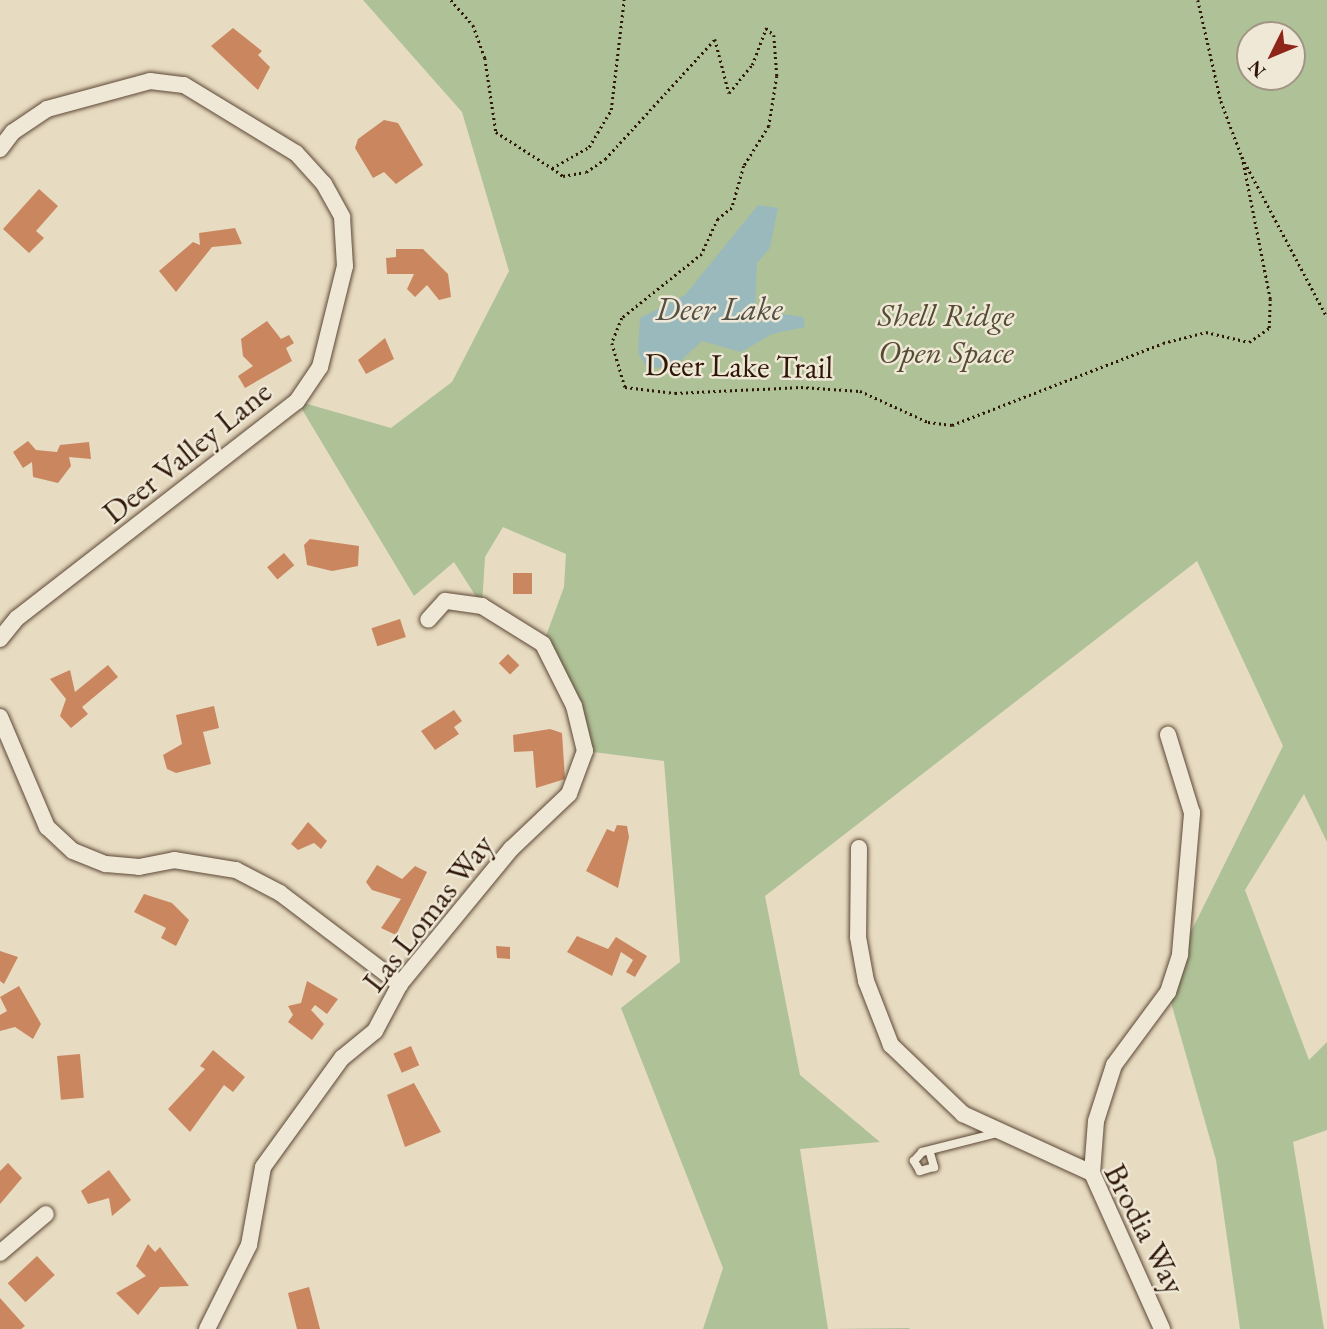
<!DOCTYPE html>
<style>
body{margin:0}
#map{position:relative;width:1327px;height:1329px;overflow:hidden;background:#e7dbc1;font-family:"EB Garamond",serif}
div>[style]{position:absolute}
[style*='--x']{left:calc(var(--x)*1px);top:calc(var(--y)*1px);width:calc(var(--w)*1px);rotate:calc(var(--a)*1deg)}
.green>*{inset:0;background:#afc197}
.water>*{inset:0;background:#9ab9bc}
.building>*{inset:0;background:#ca865f;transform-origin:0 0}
.path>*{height:2.5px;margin-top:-1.25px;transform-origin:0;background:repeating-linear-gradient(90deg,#2f1707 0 2px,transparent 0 5.5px)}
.roads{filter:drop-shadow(0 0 2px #5d4836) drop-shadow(0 0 2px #5d4836)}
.lane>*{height:8px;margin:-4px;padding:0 4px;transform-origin:4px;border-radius:4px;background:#efe8d7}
.street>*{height:16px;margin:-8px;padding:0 8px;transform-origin:8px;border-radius:8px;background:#efe8d7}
span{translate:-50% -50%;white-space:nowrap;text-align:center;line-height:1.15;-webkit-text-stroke:5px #efe8d7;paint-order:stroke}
.park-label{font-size:32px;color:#554a32;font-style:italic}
.street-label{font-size:32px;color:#2f1707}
.water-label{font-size:33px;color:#545046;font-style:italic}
.north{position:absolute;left:1236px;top:21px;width:70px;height:70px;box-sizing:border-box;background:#efe8d7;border:2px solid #a29484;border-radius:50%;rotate:227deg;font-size:19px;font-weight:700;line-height:28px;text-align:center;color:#2f1707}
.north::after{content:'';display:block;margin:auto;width:24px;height:32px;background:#8f2418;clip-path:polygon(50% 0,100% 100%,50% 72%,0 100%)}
</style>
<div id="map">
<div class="green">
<div style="clip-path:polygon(evenodd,363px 0,1327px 0,1327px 842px,1304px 794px,1245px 890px,1309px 1060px,1327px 1042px,1327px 1130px,1293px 1142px,1324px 1329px,1240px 1329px,1216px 1160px,1168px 992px,1180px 954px,1283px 746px,1197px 561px,765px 896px,800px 1075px,880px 1142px,800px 1149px,828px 1329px,910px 1328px,909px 1329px,703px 1329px,723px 1268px,621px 1008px,680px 962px,664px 761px,585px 751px,543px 644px,564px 587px,566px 554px,503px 527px,485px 557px,482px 606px,454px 562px,414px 596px,297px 401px,391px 428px,452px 382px,509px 271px,462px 112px,363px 0,1250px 35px,1292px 35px,1292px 77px,1250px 77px,1250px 35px)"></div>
</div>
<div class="water">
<div style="clip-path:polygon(758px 205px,778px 208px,770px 248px,757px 263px,755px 310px,803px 317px,805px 327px,772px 334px,741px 352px,702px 341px,674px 367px,647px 368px,638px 353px,640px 318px,685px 295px)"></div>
</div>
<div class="building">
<div style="clip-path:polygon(233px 28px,262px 51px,258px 55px,270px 67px,258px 90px,211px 46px)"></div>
<div style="clip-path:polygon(384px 120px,398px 123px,423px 165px,396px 184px,384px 172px,373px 178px,355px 148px,358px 139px)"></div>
<div style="clip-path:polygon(39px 189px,58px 206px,36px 231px,44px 238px,29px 253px,3px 229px)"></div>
<div style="clip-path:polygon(235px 228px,242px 244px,212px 247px,176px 292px,159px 271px,193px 242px,200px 245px,199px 233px)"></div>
<div style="clip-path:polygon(396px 249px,423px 249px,448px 274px,451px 297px,439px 300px,427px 285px,415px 297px,407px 289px,414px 274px,387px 274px,386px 258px,396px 257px)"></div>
<div style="clip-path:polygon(267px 321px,281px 339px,289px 335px,294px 343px,286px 348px,292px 361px,245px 388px,238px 376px,253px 366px,243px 356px,241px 339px)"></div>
<div style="clip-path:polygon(385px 338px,394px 359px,366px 374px,358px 360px)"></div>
<div style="clip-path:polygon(28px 441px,36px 450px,57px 452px,60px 445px,89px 442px,91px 459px,69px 457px,71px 466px,58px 483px,33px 477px,32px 462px,23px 468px,13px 452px)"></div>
<div style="clip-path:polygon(310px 539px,359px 546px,358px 566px,332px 571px,307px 565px,304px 545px)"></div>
<div style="left:284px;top:553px;width:16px;height:22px;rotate:50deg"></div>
<div style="left:513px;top:573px;width:19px;height:21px"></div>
<div style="left:400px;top:619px;width:19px;height:30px;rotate:72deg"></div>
<div style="left:508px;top:654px;width:16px;height:13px;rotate:45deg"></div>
<div style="clip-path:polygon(108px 665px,118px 677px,82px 707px,88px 714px,71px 728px,60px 716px,66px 699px,50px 679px,70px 670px,75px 692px)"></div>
<div style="clip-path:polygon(214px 706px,219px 728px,203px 732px,211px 764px,176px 773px,167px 769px,163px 755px,182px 744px,176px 715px)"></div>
<div style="clip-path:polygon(454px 710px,462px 721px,454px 727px,459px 734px,435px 750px,421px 731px)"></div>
<div style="clip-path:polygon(550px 729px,562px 733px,565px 779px,536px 788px,533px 751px,514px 752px,513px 735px)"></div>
<div style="clip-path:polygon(308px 822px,327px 841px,321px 849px,314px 843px,298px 850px,291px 844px)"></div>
<div style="clip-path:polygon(617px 825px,627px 826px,629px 837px,618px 888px,586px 871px,607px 829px,614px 832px)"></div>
<div style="clip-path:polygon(377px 865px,402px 879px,415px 866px,427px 872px,396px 935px,381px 928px,401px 899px,372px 890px,366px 882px)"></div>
<div style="clip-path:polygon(144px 894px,172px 903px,189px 920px,176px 946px,161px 938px,166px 928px,134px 912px)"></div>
<div style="clip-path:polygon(577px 936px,608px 949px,616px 937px,647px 956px,635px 977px,626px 972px,633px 960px,621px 952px,612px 976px,567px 952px)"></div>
<div style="clip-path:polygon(496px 946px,510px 947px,510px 959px,497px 958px)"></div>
<div style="clip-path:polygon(0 951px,18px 957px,4px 984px,0 981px)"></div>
<div style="clip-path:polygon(307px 981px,338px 999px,327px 1014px,315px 1005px,311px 1010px,324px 1024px,312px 1040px,288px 1022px,293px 1015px,288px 1006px,301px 1003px)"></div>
<div style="clip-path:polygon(19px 986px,41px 1024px,33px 1039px,15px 1027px,0 1031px,0 1015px,7px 1011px,0 997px)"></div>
<div style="left:411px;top:1046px;width:21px;height:19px;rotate:67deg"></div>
<div style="clip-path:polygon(213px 1050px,245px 1077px,233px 1092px,224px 1085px,190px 1132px,168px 1109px,205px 1069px,200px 1066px)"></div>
<div style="left:80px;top:1054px;width:44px;height:23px;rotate:85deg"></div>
<div style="clip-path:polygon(414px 1083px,441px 1132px,405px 1147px,387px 1095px)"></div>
<div style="clip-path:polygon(8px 1163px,22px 1178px,0 1204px,0 1171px)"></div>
<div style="clip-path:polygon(109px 1170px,131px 1200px,112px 1216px,109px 1198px,88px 1204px,81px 1191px)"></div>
<div style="clip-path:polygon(148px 1244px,155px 1252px,160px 1247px,189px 1286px,160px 1287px,138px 1315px,116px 1293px,146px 1276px,136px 1266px)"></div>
<div style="left:37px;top:1256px;width:26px;height:40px;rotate:47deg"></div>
<div style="clip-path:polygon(309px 1287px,320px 1329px,297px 1329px,288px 1293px)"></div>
<div style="clip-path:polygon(0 1298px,25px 1326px,21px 1329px,0 1329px)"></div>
</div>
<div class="path">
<div style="--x:451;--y:0;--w:33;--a:49"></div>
<div style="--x:473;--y:25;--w:35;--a:70"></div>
<div style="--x:485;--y:58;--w:75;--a:81.5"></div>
<div style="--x:496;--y:132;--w:67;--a:32.7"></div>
<div style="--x:552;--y:168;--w:43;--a:-29.6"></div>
<div style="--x:589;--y:147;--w:43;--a:-59.3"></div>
<div style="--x:611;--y:110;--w:111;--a:-83.3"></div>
<div style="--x:1198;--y:0;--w:104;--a:77.2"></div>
<div style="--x:1221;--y:101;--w:60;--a:69.4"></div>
<div style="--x:1242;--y:157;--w:181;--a:62"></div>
<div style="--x:552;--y:168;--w:14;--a:36"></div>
<div style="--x:563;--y:176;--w:23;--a:-10"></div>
<div style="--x:586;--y:172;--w:23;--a:-34"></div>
<div style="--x:605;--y:159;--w:163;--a:-47.5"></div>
<div style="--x:715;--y:39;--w:56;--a:75.5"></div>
<div style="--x:729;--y:93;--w:36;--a:-51"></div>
<div style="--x:752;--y:65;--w:40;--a:-69"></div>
<div style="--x:766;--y:28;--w:11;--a:41"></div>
<div style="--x:774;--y:35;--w:41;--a:85.8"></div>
<div style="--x:777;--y:76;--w:51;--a:99.1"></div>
<div style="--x:769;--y:126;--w:47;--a:122"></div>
<div style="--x:744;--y:166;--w:44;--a:105.9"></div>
<div style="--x:732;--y:208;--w:18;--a:142"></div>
<div style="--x:718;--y:219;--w:38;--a:115"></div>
<div style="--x:702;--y:254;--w:102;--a:141.3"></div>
<div style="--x:622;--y:318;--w:27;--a:112"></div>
<div style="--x:612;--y:343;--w:46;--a:73.5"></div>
<div style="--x:625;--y:387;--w:50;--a:6.8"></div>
<div style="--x:675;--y:393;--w:126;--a:-2.7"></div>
<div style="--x:801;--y:387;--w:59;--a:3.9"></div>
<div style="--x:860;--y:391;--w:75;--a:24.5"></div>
<div style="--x:928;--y:422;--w:24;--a:7"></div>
<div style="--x:952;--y:425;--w:226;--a:-21.2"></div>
<div style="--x:1163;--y:343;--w:44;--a:-14.3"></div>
<div style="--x:1206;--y:332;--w:44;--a:13.1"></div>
<div style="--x:1249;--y:342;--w:24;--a:-35"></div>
<div style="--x:1269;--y:328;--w:29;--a:-88"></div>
<div style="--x:1270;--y:299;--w:145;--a:-101.2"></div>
</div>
<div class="roads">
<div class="lane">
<div style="--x:930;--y:1153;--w:15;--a:74"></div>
<div style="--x:934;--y:1167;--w:15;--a:164"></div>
<div style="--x:920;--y:1171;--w:12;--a:-121"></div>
<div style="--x:914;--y:1161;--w:12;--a:-48"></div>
<div style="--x:922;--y:1152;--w:77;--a:-14.2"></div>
</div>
<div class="street">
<div style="--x:0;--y:149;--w:21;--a:-53"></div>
<div style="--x:13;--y:132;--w:41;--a:-34.1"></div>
<div style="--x:47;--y:109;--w:107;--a:-15.2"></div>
<div style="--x:150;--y:81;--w:34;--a:7"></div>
<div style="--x:184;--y:85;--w:131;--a:31.3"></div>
<div style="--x:296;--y:153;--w:42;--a:47.9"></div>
<div style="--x:324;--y:184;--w:38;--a:61"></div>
<div style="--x:342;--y:217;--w:49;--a:86.5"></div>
<div style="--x:345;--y:266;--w:104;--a:103.9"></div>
<div style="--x:320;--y:367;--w:41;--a:124.1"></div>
<div style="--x:297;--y:401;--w:354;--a:142.2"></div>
<div style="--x:17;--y:618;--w:27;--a:129"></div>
<div style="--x:0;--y:717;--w:120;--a:66.9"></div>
<div style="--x:47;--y:827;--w:35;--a:43"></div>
<div style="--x:73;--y:851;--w:35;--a:22"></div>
<div style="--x:106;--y:864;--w:33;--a:5"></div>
<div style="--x:139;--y:867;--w:36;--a:-11"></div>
<div style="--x:174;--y:860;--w:63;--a:9.2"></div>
<div style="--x:236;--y:870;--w:50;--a:27.6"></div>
<div style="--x:280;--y:893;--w:151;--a:37.2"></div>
<div style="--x:859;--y:848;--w:89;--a:90.6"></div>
<div style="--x:858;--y:937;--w:45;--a:79.7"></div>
<div style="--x:866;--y:981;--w:69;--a:68.7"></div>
<div style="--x:891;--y:1045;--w:100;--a:43.8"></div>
<div style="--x:963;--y:1114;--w:142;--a:24.6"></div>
<div style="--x:1092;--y:1173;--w:171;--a:65.8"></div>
<div style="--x:1092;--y:1173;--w:52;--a:-85.6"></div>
<div style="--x:1096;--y:1121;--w:59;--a:-72.2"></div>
<div style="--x:1114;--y:1065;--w:91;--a:-53.5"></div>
<div style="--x:1168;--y:992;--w:40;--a:-72"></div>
<div style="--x:1180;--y:954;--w:142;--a:-85.1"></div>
<div style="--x:1192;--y:813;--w:82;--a:-107.1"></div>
<div style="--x:0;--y:1253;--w:60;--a:-40.3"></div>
<div style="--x:207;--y:1329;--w:94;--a:-63.4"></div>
<div style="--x:249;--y:1245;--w:79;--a:-79.8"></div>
<div style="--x:263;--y:1167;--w:135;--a:-54.1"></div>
<div style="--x:342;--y:1058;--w:43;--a:-39.3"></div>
<div style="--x:375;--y:1031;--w:53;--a:-62"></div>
<div style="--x:400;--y:984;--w:175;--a:-50.6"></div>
<div style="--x:511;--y:849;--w:80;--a:-43.5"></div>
<div style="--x:569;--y:794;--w:46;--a:-69.6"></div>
<div style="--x:585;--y:751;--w:46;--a:-103.7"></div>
<div style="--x:574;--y:706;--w:69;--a:-116.6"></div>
<div style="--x:543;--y:644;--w:72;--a:-148.1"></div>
<div style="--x:482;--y:606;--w:37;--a:-172"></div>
<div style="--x:445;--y:601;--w:25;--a:132"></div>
</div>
</div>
<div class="park-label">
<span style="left:946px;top:334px">Shell Ridge<br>Open Space</span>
</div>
<div class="street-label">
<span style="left:739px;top:366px;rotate:1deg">Deer Lake Trail</span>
<span style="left:187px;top:452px;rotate:-39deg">Deer Valley Lane</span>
<span style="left:428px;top:913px;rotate:-52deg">Las Lomas Way</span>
<span style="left:1145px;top:1229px;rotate:63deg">Brodia Way</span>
</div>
<div class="water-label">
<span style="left:719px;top:309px">Deer Lake</span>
</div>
<div class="north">N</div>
</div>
